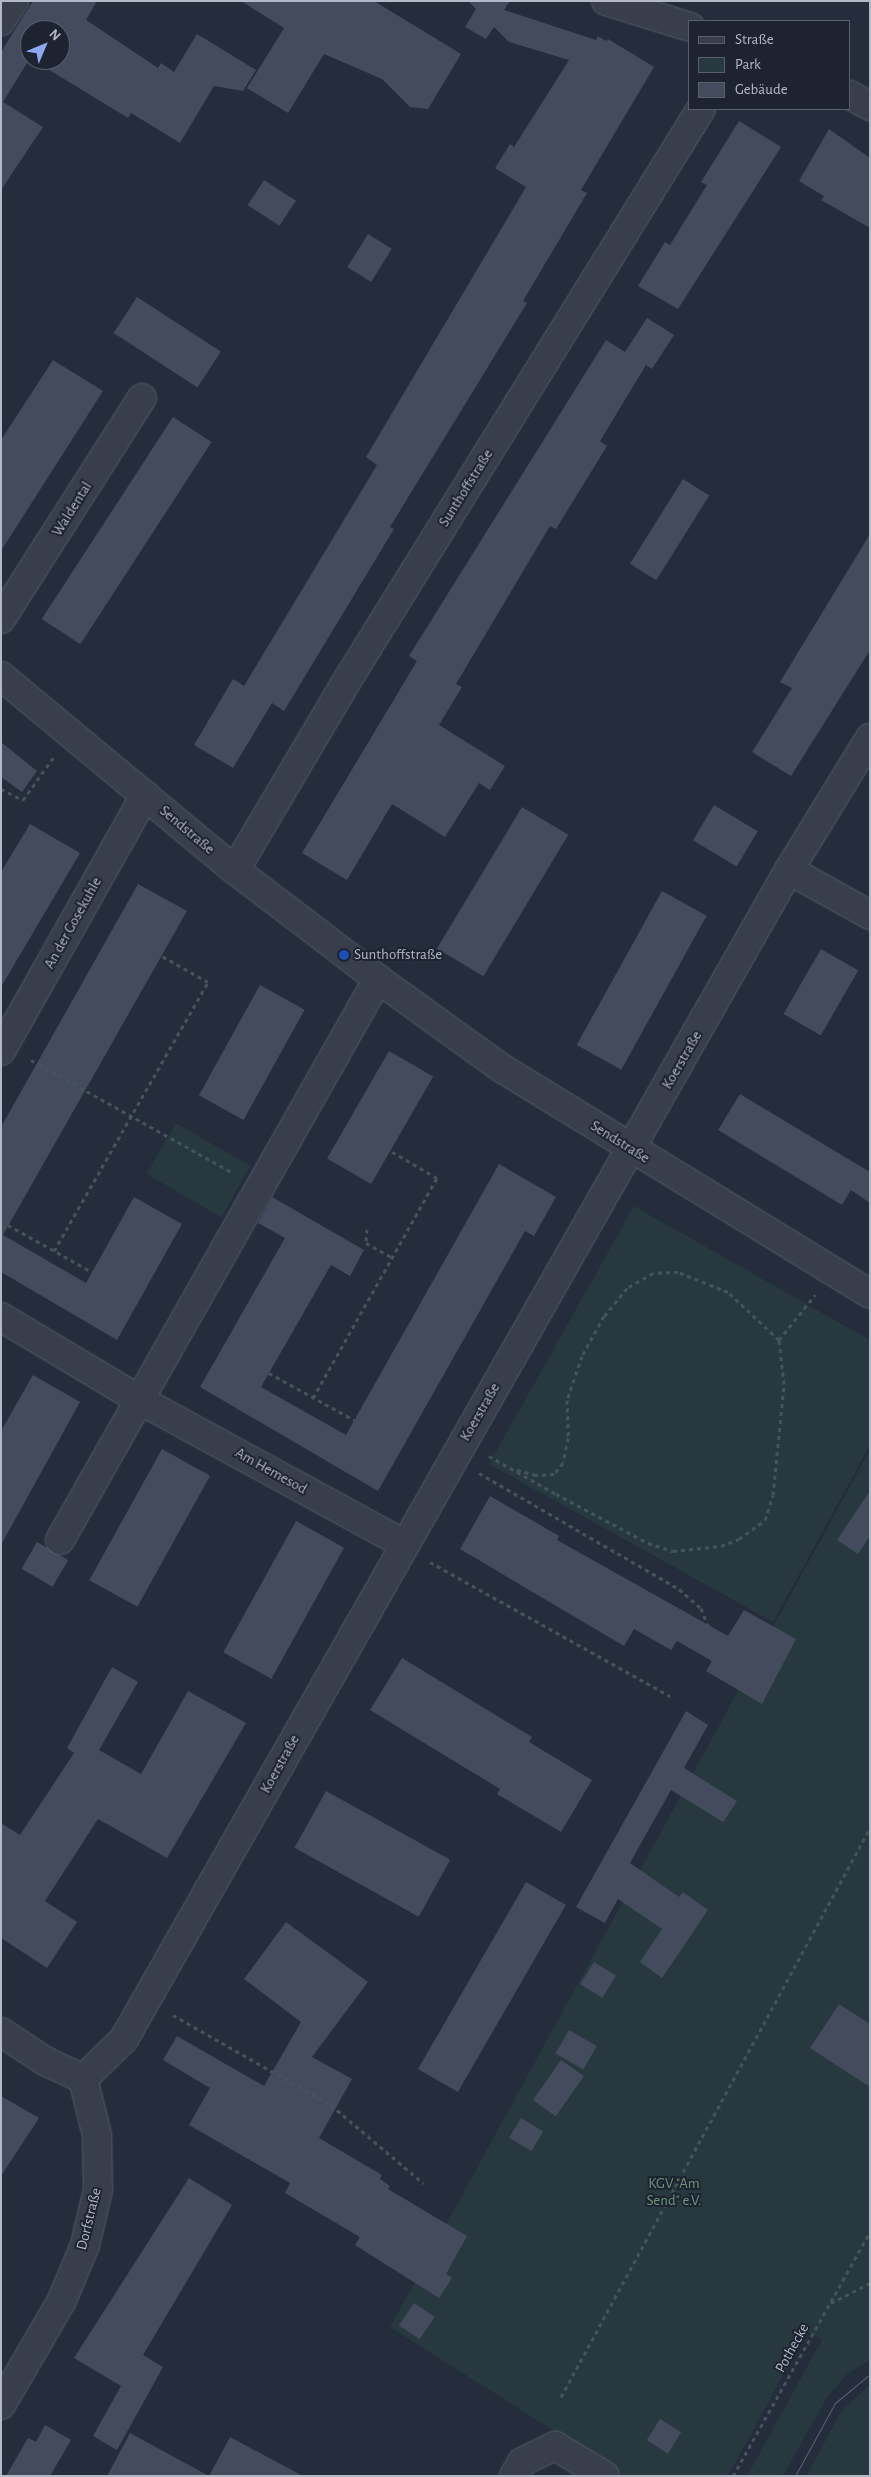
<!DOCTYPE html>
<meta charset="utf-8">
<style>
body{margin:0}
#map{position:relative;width:871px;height:2477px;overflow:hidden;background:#252c3c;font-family:"Alegreya Sans",sans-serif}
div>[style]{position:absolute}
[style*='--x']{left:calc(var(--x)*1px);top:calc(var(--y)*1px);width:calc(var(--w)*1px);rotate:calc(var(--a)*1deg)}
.green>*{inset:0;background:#27393e;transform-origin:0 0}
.building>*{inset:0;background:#444b5d;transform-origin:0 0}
.path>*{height:3px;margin-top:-1.5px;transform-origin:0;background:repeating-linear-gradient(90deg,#44555a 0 4px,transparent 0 8px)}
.roads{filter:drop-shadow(0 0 1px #565c6a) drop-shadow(0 0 1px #565c6a)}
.minor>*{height:28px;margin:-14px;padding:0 14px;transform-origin:14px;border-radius:14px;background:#383e4c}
.tram>*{height:1px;margin:-0.5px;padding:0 0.5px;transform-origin:0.5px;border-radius:0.5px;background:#5a6273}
.dots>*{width:14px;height:14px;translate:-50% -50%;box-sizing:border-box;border:2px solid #1d2331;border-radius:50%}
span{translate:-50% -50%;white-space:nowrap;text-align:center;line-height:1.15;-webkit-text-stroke:4px #1d2331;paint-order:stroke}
.street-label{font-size:15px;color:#b4b9c7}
.poi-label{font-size:15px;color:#b4b9c7}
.left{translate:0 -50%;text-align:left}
.park-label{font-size:15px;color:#6c977b}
.frame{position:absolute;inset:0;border:2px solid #b4b9c7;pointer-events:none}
.legend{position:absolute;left:688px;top:20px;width:162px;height:90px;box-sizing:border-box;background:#1d2331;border:1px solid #595f6d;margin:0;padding:6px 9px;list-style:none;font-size:15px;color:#b4b9c7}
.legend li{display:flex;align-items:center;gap:10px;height:25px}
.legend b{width:25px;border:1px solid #595f6d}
.north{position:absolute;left:20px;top:20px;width:50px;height:50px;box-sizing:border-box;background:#1d2331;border:1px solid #595f6d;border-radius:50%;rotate:45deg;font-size:14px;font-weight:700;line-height:20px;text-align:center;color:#b4b9c7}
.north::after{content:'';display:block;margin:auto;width:18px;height:22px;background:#8ea9f2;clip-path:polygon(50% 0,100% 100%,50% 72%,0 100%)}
</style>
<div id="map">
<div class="green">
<div style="left:176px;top:1123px;width:86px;height:59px;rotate:30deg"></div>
<div style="clip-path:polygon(634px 1206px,870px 1340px,870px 1445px,773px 1622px,489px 1464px)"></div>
<div style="clip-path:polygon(870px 1450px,870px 2359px,847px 2374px,826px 2399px,783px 2476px,747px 2476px,822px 2340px,807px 2331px,728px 2476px,625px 2476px,390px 2327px)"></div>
<div style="clip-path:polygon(870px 2385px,870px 2476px,806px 2476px,842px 2410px)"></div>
</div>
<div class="building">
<div style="clip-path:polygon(33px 1px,97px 1px,86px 20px,158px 68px,161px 63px,174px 72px,197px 34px,256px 70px,243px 91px,214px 86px,180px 143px,131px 113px,128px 118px,33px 60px,60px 60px,60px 30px,30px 30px,30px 58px,3px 102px,43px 127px,1px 190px,1px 52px)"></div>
<div style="clip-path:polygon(241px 1px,374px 1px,461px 54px,428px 109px,410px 107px,382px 79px,324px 54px,288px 113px,247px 88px,284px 28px)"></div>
<div style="clip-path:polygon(468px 1px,510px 1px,504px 10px,596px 40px,598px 36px,606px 41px,608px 39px,654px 67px,581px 190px,587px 193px,523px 301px,527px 303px,390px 527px,394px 529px,284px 711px,272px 703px,233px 768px,194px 745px,233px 679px,244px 686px,377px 465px,366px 457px,526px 187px,495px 168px,510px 144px,514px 147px,569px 60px,509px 42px,494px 27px,486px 39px,465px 27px,476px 9px)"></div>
<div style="clip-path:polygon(739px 121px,781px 147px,678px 309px,638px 286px,665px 242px,670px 245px,707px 185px,701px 182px)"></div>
<div style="clip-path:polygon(829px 129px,870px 158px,870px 228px,821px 200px,824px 196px,799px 181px)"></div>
<div style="left:264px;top:180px;width:38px;height:30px;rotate:33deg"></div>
<div style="left:368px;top:234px;width:28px;height:39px;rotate:32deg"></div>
<div style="left:137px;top:297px;width:100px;height:43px;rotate:33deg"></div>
<div style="clip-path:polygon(647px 318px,674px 335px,652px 369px,646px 365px,600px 441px,607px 446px,556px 529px,550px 526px,456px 684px,462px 687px,439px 725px,505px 766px,490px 790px,479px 783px,445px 837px,392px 804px,347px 880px,302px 853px,417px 661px,409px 656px,606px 340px,625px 352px)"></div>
<div style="clip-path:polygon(53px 360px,103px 391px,1px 551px,1px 440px)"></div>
<div style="left:173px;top:417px;width:46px;height:241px;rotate:33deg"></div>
<div style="left:683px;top:479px;width:31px;height:100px;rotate:32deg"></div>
<div style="clip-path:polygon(870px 534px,870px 650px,791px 776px,752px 752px,792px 688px,780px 682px)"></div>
<div style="clip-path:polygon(1px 742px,37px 771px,22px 792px,1px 777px)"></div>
<div style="left:714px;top:805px;width:51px;height:41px;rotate:31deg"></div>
<div style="left:522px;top:807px;width:54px;height:165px;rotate:31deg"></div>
<div style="clip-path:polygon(30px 824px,80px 853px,1px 987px,1px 872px)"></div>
<div style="clip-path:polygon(138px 884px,187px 911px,3px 1235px,86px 1283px,134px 1197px,182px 1224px,117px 1340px,1px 1272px,1px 1127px)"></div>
<div style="left:662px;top:891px;width:51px;height:176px;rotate:29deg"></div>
<div style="left:821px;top:949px;width:43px;height:75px;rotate:30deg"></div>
<div style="left:260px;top:985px;width:51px;height:126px;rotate:29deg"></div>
<div style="left:389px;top:1051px;width:51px;height:124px;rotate:30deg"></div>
<div style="clip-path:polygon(740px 1094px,870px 1172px,870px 1203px,851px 1190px,842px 1205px,718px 1130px)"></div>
<div style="clip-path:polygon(499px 1164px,556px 1197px,534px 1236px,525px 1231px,378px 1491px,200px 1387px,285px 1238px,258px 1223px,272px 1197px,364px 1250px,350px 1276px,331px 1265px,261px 1387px,346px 1435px)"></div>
<div style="clip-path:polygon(33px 1375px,80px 1402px,1px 1545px,1px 1431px)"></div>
<div style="left:162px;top:1449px;width:55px;height:150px;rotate:29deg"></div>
<div style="clip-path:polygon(870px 1491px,870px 1536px,858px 1554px,837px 1540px)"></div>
<div style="clip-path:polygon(490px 1496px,559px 1536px,557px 1540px,728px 1636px,744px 1610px,796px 1639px,762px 1704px,706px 1671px,712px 1661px,677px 1641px,671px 1650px,634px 1629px,624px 1646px,460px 1549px)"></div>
<div style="left:296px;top:1521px;width:55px;height:150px;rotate:29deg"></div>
<div style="left:37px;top:1542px;width:36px;height:31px;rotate:30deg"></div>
<div style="clip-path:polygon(402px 1658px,532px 1737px,529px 1742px,592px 1780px,561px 1832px,497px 1794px,500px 1789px,370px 1710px)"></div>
<div style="clip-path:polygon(112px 1667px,138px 1682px,99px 1750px,141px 1774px,188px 1691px,246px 1723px,167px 1858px,98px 1819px,45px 1901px,77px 1922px,47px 1968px,1px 1938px,1px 1823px,20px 1835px,74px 1753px,67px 1748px)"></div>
<div style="clip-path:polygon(686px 1711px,708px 1725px,684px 1768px,737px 1801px,723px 1822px,671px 1790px,630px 1863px,679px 1897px,683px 1892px,708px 1910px,662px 1978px,640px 1962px,662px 1929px,618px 1899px,605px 1923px,576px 1907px)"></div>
<div style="left:326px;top:1791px;width:142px;height:65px;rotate:29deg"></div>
<div style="left:526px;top:1882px;width:46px;height:216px;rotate:30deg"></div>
<div style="clip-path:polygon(286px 1922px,368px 1982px,312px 2057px,352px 2079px,319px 2138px,382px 2175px,380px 2179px,390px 2186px,388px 2189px,467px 2236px,446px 2274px,452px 2278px,439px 2298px,355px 2245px,360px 2237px,285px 2193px,290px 2183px,189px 2125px,210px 2088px,163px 2060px,177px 2036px,264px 2086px,301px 2022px,244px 1979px)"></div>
<div style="left:594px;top:1962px;width:26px;height:26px;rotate:32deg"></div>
<div style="clip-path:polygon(839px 2004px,870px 2024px,870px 2087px,810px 2048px)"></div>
<div style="left:569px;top:2030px;width:32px;height:27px;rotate:30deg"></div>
<div style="left:561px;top:2060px;width:28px;height:49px;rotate:35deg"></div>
<div style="clip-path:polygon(1px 2096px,39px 2118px,1px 2176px)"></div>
<div style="left:521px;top:2118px;width:26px;height:23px;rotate:31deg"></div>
<div style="clip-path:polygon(189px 2178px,232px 2205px,143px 2355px,163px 2367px,117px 2450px,93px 2436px,121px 2386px,74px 2358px)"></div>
<div style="left:414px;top:2303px;width:25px;height:27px;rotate:34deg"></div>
<div style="left:660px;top:2419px;width:25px;height:25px;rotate:32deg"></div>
<div style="clip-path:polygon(45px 2425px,71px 2440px,50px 2476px,6px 2476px,28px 2438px,36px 2442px)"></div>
<div style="clip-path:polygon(130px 2433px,209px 2476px,230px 2437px,303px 2476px,107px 2476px)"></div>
</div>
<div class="path">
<div style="--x:1;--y:789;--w:25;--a:27"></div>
<div style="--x:23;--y:800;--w:52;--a:-54.5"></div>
<div style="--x:31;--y:1060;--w:231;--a:29.2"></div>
<div style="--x:8;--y:1225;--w:96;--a:29.2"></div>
<div style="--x:367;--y:1229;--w:14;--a:94"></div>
<div style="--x:366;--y:1243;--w:31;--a:29"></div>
<div style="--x:54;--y:1251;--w:310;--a:-60.2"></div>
<div style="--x:208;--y:982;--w:53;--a:-150.5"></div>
<div style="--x:779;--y:1340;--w:58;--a:-51.3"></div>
<div style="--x:269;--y:1373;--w:97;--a:28.9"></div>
<div style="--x:313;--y:1398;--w:253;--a:-60.6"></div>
<div style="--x:437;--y:1178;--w:53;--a:-149.6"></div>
<div style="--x:489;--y:1456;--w:77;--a:29.6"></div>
<div style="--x:556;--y:1494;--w:104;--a:28"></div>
<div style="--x:648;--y:1543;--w:26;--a:18"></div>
<div style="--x:673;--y:1551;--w:48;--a:-5.9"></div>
<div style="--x:721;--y:1546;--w:19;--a:-21"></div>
<div style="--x:739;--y:1539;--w:32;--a:-36"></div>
<div style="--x:765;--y:1520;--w:26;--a:-72"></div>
<div style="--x:773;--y:1495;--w:112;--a:-84.3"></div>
<div style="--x:784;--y:1384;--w:44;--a:-96.5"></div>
<div style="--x:779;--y:1340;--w:70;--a:-136.7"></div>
<div style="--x:728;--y:1292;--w:54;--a:-158.2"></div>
<div style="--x:678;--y:1272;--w:25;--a:178"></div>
<div style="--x:653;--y:1273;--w:30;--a:150"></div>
<div style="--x:627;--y:1288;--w:36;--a:129"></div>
<div style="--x:604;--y:1316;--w:46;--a:118.8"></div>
<div style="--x:582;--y:1356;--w:46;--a:108.8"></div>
<div style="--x:567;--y:1400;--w:38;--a:88"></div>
<div style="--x:568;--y:1438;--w:25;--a:101"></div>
<div style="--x:563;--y:1463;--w:14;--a:129"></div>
<div style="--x:554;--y:1474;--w:18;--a:177"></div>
<div style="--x:536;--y:1475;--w:24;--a:-165"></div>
<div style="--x:479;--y:1473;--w:231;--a:30.1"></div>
<div style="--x:679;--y:1589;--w:29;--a:41"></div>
<div style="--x:701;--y:1608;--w:19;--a:69"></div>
<div style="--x:430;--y:1562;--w:275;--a:29.2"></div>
<div style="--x:173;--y:2015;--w:182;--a:29.7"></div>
<div style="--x:331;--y:2105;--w:121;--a:40.3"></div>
<div style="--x:831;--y:2303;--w:44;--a:-27.1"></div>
<div style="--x:561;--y:2397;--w:647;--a:-61.5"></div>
<div style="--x:733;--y:2476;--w:280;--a:-60.7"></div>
</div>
<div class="roads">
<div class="minor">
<div style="--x:606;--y:1;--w:88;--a:17.2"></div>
<div style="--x:1;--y:21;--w:24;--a:-57"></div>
<div style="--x:850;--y:95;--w:23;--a:29"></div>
<div style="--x:1;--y:619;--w:262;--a:-57.5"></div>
<div style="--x:1;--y:676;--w:304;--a:39.7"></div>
<div style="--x:235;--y:870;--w:180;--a:37.3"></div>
<div style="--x:378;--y:979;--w:154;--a:35.8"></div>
<div style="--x:503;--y:1069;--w:430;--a:31.5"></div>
<div style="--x:235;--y:870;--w:222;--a:-59.4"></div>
<div style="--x:348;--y:679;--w:670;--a:-58.23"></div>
<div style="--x:789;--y:870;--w:93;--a:29.1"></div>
<div style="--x:1;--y:1051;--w:294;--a:-60.6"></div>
<div style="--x:1;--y:1317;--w:160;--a:30.9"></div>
<div style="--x:138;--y:1399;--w:303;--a:28.6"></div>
<div style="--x:60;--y:1540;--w:645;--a:-60.45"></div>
<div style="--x:1;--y:2032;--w:53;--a:33.4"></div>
<div style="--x:45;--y:2061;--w:42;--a:25.3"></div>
<div style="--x:83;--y:2079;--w:57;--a:-44.3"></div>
<div style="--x:124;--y:2039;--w:1345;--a:-60.37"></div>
<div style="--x:789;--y:870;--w:155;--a:-58.5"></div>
<div style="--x:1;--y:2405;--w:121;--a:-59.8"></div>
<div style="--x:62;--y:2300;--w:60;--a:-67.3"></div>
<div style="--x:85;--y:2245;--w:57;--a:-76.7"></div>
<div style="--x:98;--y:2190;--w:55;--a:-91"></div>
<div style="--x:97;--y:2135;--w:58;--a:-104"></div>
<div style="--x:514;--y:2476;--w:16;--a:-60"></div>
<div style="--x:522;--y:2462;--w:37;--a:-26"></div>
<div style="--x:555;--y:2446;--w:58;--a:31"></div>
</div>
</div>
<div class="tram">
<div style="--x:795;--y:2476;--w:83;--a:-61.3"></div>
<div style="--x:835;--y:2403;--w:45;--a:-39.6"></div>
</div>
<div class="dots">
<div style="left:344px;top:955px;background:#1a4fb4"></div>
</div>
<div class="street-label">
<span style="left:466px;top:488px;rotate:-58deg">Sunthoffstraße</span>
<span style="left:72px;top:509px;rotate:-58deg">Waldental</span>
<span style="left:187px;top:830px;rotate:40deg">Sendstraße</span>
<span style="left:73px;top:923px;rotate:-61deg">An der Gosekuhle</span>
<span style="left:682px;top:1060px;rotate:-60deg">Koerstraße</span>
<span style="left:620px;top:1142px;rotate:32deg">Sendstraße</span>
<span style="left:480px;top:1412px;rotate:-60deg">Koerstraße</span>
<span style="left:271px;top:1471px;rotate:29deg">Am Hemesod</span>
<span style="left:280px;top:1764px;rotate:-61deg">Koerstraße</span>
<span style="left:89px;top:2219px;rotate:-76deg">Dorfstraße</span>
<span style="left:792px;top:2348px;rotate:-61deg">Pothecke</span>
</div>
<div class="poi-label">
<span class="left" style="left:354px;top:955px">Sunthoffstraße</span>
</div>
<div class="park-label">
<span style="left:674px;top:2192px">KGV "Am<br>Send" e.V.</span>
</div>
<div class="frame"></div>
<ul class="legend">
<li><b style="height:6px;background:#383e4c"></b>Straße</li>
<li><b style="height:14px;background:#27393e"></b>Park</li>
<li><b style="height:14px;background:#444b5d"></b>Gebäude</li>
</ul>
<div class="north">N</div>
</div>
